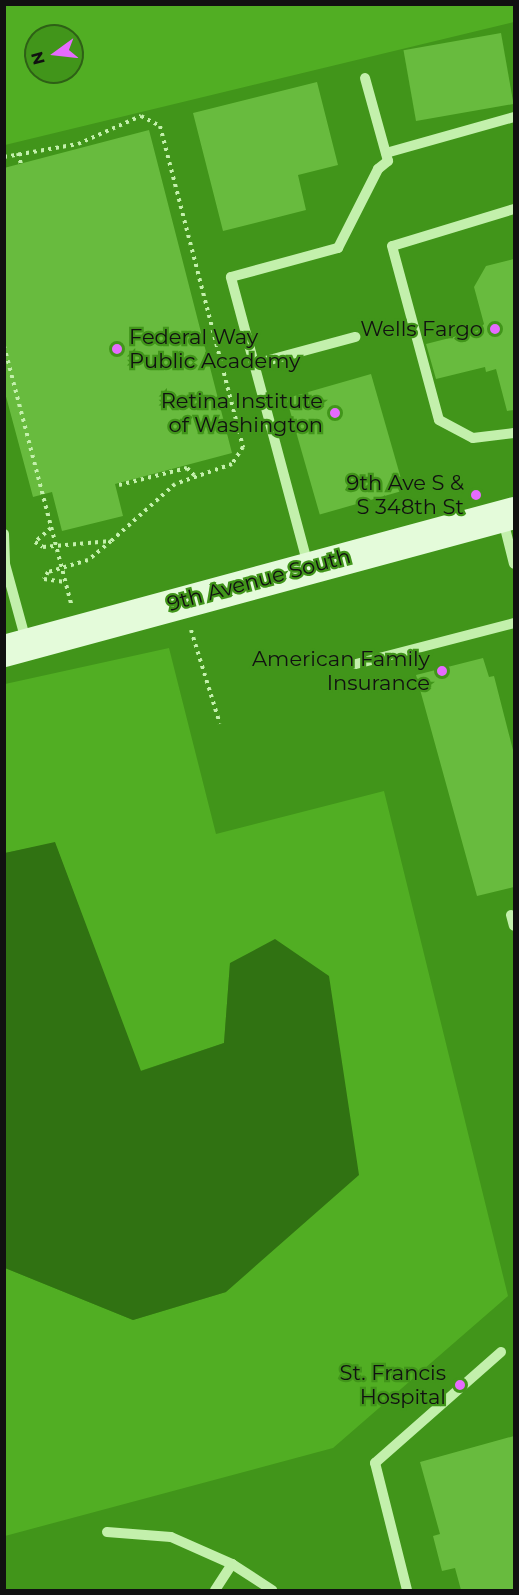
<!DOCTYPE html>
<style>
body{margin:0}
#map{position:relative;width:519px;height:1595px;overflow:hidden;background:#41951a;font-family:Montserrat,sans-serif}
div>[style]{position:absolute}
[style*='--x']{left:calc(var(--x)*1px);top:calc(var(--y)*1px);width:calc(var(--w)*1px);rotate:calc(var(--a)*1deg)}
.green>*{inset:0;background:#51ae23}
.water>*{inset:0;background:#307212}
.building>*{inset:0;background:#68bb3e;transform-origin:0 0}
.path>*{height:4px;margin-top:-2px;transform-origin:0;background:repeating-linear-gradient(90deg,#c3f0ac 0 3px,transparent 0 7.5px)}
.lane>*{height:10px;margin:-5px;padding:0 5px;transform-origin:5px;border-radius:5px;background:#c3f0ac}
.secondary>*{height:32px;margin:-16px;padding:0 16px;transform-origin:16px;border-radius:16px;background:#e4fbda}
.dots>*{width:16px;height:16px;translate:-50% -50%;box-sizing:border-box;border:3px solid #41951a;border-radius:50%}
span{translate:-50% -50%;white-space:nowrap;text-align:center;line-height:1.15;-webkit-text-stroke:4.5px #41951a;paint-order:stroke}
.poi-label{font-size:21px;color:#111}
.right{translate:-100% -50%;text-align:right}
.left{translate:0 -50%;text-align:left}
.street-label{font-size:21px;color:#111}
.frame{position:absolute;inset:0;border:6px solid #111;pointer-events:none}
.north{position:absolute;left:24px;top:24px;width:60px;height:60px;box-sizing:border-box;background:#41951a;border:2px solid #2e6016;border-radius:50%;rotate:255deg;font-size:16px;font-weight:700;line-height:24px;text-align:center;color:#111}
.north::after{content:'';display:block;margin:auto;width:21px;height:27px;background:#e66bff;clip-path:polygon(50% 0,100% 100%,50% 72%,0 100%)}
</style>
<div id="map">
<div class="green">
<div style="clip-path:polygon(evenodd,514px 4px,514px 22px,5px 145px,5px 5px,514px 4px,36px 36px,72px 36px,72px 72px,36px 72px,36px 36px)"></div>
<div style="clip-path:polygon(169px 648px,216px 834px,384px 791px,508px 1296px,333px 1448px,5px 1536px,5px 1268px,133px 1320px,226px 1292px,230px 963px,224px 1043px,140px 1071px,55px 843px,5px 853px,5px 684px)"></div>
</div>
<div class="water">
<div style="clip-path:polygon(55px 842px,141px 1071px,224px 1043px,230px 963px,275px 939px,329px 976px,359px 1175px,226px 1292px,133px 1320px,5px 1268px,5px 853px)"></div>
</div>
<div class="building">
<div style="left:501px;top:33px;width:72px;height:99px;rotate:80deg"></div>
<div style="clip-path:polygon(317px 82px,338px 165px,298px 175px,306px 210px,223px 231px,193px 113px)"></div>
<div style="clip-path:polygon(149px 130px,232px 453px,115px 484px,123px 516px,62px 531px,52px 492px,33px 497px,4px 389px,4px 168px)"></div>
<div style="clip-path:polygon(514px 259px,514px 410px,507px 411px,496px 369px,486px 372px,485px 367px,436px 379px,426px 344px,477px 331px,484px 324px,474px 287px,486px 266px)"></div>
<div style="left:371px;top:374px;width:121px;height:88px;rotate:74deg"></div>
<div style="clip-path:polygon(483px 658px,489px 677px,494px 676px,514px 754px,514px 887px,477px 896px,416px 675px)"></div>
<div style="clip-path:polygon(514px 1436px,514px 1590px,461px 1590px,455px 1568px,442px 1571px,433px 1536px,440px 1534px,420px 1462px)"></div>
</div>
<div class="path">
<div style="--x:18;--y:153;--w:11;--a:75"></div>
<div style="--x:4;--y:157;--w:75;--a:-10"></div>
<div style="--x:78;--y:144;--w:69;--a:-24"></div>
<div style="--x:141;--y:116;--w:21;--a:28"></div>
<div style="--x:160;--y:126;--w:332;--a:75.5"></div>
<div style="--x:243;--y:447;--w:20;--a:123"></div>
<div style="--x:232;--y:464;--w:60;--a:160.7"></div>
<div style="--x:175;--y:484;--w:86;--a:138.3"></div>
<div style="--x:4;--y:346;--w:266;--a:75.4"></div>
<div style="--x:119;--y:485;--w:70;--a:-14"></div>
<div style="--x:187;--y:468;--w:10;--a:45"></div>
<div style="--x:51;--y:528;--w:21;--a:139"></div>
<div style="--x:35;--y:542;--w:9;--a:32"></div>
<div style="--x:43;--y:547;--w:68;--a:-5"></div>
<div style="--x:111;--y:541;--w:30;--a:140"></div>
<div style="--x:88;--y:560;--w:42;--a:163.3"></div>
<div style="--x:48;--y:572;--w:8;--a:120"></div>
<div style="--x:44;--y:579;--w:21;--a:8"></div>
<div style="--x:191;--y:630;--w:98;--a:72.9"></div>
</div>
<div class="lane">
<div style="--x:386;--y:153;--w:133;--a:-15.7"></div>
<div style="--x:514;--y:209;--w:127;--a:163.1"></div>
<div style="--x:392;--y:246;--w:180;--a:74.9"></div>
<div style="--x:439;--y:420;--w:38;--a:28"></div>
<div style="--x:473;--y:438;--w:41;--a:-7"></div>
<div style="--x:255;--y:364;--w:104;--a:-15.1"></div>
<div style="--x:503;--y:520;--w:45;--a:76"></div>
<div style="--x:4;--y:534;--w:30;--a:88"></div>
<div style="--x:5;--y:564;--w:80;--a:74.7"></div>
<div style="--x:308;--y:565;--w:298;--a:-105"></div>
<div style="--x:231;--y:277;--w:111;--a:-15.2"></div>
<div style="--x:338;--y:248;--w:89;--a:-63.1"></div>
<div style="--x:378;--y:169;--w:13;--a:-39"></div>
<div style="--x:388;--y:161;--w:86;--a:-105.5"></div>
<div style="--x:356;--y:664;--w:163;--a:-14.5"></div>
<div style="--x:511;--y:915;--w:11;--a:75"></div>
<div style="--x:107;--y:1532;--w:64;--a:4.5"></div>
<div style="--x:171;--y:1537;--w:67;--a:23.9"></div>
<div style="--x:232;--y:1564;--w:31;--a:123"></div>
<div style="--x:232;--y:1564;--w:48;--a:33"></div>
<div style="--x:407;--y:1590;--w:131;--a:-104.1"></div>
<div style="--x:375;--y:1463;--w:168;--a:-41.4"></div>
</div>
<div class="secondary">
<div style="--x:4;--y:651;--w:528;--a:-15.14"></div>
</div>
<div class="dots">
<div style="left:495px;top:329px;background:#e66bff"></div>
<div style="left:117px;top:349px;background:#e66bff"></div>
<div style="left:335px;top:413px;background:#e66bff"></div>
<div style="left:476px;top:495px;background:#e66bff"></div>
<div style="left:442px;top:671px;background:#e66bff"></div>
<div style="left:460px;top:1385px;background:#e66bff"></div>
</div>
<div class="poi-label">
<span class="right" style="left:483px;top:329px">Wells Fargo</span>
<span class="left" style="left:129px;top:349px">Federal Way<br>Public Academy</span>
<span class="right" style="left:323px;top:413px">Retina Institute<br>of Washington</span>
<span class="right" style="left:464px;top:495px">9th Ave S &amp;<br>S 348th St</span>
<span class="right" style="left:430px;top:671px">American Family<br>Insurance</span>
<span class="right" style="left:446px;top:1385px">St. Francis<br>Hospital</span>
</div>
<div class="street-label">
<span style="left:259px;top:580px;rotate:-15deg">9th Avenue South</span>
</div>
<div class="frame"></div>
<div class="north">N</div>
</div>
